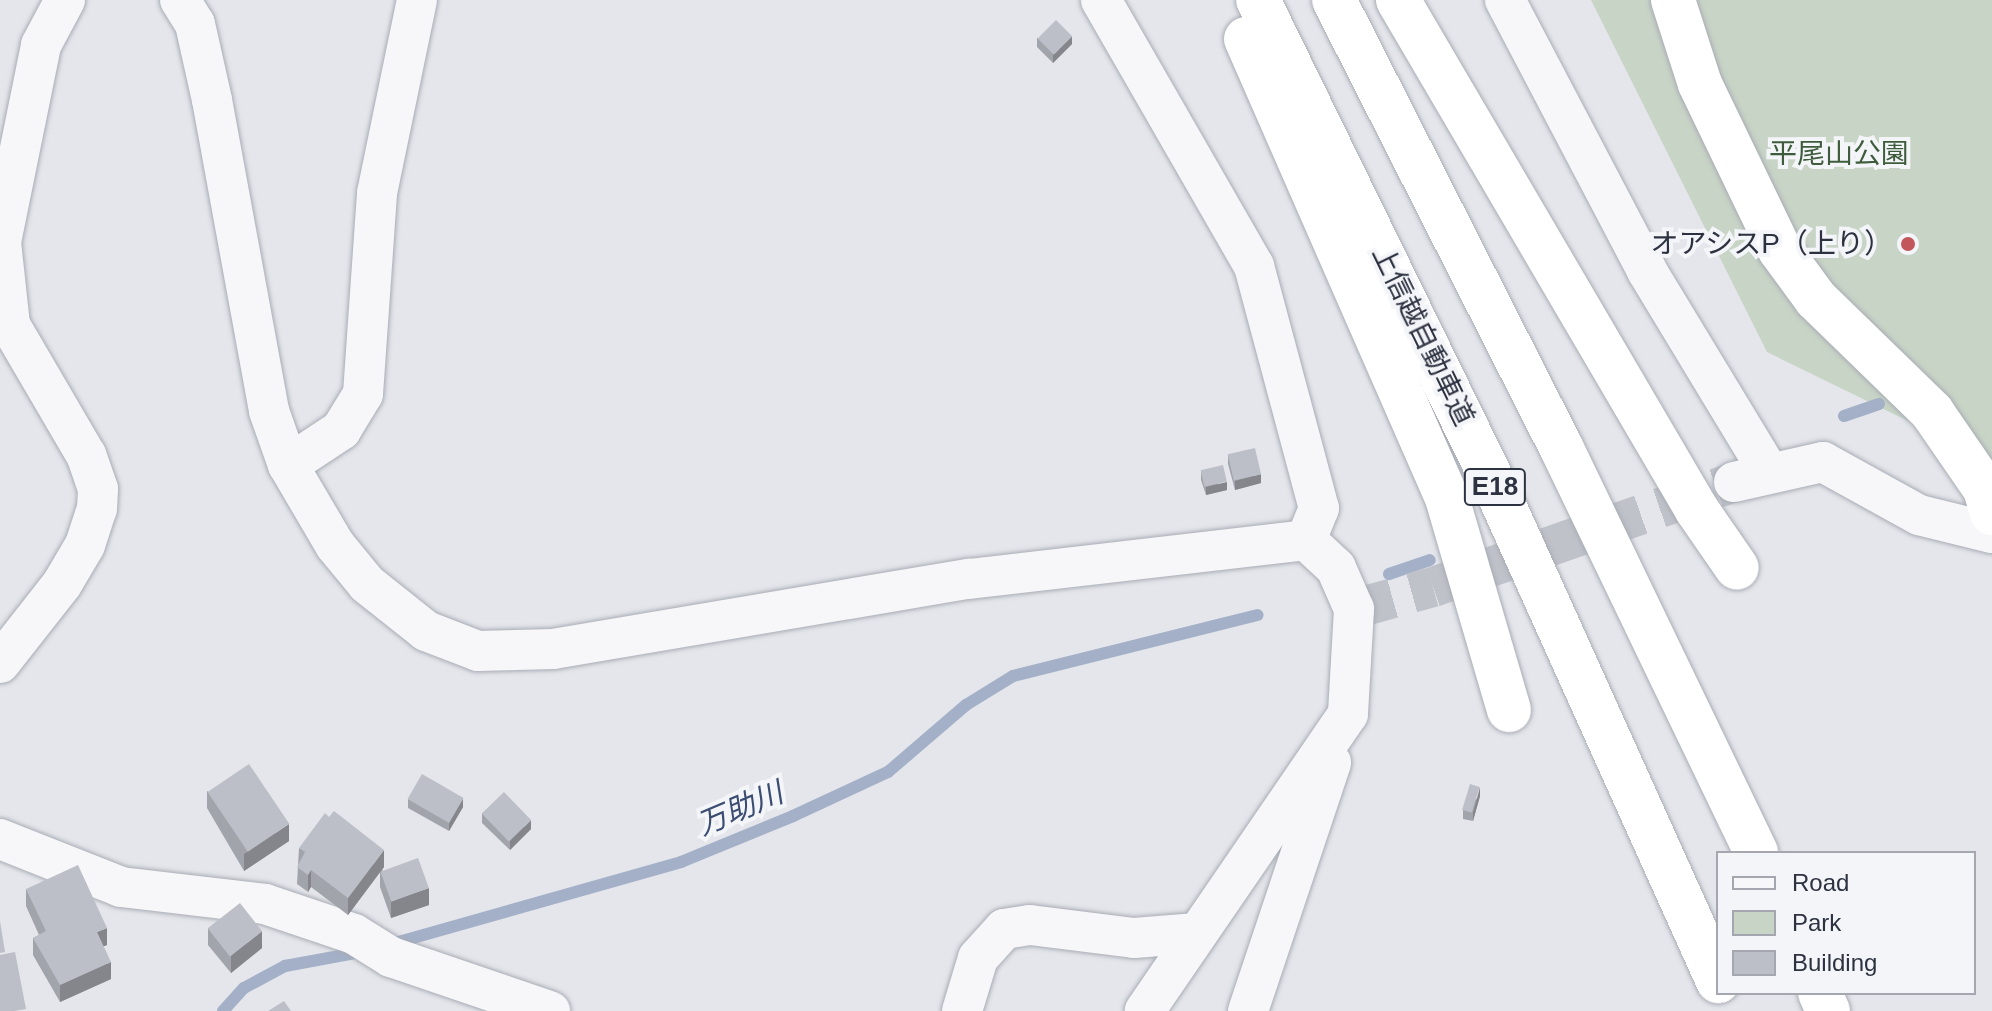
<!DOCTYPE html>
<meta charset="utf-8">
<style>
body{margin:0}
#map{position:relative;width:1992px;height:1011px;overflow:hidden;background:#e4e6eb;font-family:Helvetica,"Noto Sans JP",sans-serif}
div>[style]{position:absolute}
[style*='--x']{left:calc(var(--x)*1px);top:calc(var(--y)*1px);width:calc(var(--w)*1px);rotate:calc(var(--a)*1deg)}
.green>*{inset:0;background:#c8d4c6}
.stream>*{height:12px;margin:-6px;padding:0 6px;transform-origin:6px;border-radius:6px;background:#a3b0c7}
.street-tunnel>*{height:40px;margin-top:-20px;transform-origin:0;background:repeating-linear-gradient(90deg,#bfc2c9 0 40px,transparent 0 60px)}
.roads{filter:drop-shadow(0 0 2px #a9acb5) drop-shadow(0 0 2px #a9acb5)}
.street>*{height:40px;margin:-20px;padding:0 20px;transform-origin:20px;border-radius:20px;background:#f7f7f9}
.highway>*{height:44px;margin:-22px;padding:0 22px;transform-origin:22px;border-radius:22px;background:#fff}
.wall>*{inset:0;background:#a2a4ab}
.shaded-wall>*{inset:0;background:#84868b}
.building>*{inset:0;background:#bcbfc7;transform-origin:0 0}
.dots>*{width:22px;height:22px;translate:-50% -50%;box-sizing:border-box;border:4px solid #f4f5f8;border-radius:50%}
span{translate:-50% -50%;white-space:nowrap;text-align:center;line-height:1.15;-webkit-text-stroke:8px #f4f5f8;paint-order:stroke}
.shield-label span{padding:2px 6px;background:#f4f5f8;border:2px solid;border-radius:6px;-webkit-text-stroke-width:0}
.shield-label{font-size:26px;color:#2d3241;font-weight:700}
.park-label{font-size:28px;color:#3e5c3c}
.poi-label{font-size:28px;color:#2d3241}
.right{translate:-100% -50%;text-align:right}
.street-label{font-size:28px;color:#2d3241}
.water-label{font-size:30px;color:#3b4d72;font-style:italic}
.legend{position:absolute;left:1716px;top:851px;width:260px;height:144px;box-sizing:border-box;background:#f4f5f8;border:2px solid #a4a7af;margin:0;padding:10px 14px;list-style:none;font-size:24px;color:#2d3241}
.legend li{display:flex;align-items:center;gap:16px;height:40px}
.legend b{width:40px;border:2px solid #a4a7af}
</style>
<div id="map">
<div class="green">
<div style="clip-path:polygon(1591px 0,1992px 0,1992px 462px,1767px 352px)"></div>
</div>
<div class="stream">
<div style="--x:1844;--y:416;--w:37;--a:-19"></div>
<div style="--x:1389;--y:574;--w:43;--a:-18.9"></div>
<div style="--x:388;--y:945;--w:305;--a:-15.8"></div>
<div style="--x:681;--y:862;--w:121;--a:-22.3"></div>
<div style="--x:793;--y:816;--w:105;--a:-24.9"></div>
<div style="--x:888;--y:772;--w:103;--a:-40.7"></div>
<div style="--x:966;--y:705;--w:55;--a:-31.7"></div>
<div style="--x:1013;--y:676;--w:252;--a:-14"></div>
<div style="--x:223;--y:1011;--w:31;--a:-48"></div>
<div style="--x:244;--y:988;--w:47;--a:-28.2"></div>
<div style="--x:285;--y:966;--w:82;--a:-10.5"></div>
</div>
<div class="street-tunnel">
<div style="--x:1354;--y:609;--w:82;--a:-15.6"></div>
<div style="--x:1433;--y:587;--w:319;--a:-19.2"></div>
</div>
<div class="roads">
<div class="street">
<div style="--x:180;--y:0;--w:28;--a:58"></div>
<div style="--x:195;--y:24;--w:78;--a:77.4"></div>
<div style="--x:212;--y:100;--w:316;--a:79.6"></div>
<div style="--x:269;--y:411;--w:57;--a:70.6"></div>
<div style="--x:288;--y:465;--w:64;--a:-33.4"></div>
<div style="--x:341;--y:430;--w:42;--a:-58.6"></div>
<div style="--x:363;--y:394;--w:201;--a:-86"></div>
<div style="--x:377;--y:193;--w:197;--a:-78.3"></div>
<div style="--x:1101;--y:0;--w:307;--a:60.1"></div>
<div style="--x:1254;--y:266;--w:251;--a:75"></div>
<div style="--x:1319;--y:508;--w:35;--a:112"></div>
<div style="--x:1505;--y:0;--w:306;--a:62.3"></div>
<div style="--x:1647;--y:271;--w:234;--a:58.8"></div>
<div style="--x:288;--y:465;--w:93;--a:59.6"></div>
<div style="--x:335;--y:545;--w:50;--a:50.6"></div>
<div style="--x:367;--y:584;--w:75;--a:38.5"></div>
<div style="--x:426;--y:631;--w:56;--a:21"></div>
<div style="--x:478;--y:651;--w:75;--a:-1.5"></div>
<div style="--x:553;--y:649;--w:422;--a:-9.6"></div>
<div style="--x:969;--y:579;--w:339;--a:-6.6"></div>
<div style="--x:1306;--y:540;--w:41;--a:43"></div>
<div style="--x:1336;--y:568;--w:45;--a:66.3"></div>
<div style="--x:1354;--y:609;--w:105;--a:93.3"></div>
<div style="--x:1348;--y:714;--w:360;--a:124.4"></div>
<div style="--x:1734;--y:482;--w:91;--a:-12.7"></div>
<div style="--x:1823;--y:462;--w:110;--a:28.9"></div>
<div style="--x:1919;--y:515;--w:75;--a:13.9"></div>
<div style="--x:0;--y:663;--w:100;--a:-51.9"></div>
<div style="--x:62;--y:584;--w:45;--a:-59.5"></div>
<div style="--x:85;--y:545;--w:38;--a:-72"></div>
<div style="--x:97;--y:509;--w:20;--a:-87"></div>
<div style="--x:98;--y:489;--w:36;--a:-109"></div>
<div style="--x:86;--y:455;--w:151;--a:-120.3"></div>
<div style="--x:10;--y:325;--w:83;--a:-96.2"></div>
<div style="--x:1;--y:242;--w:201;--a:-78.5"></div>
<div style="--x:41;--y:45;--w:51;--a:-61.9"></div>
<div style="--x:0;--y:839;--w:130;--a:21.6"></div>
<div style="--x:121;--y:887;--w:145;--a:6.7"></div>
<div style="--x:265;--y:904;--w:94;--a:18.6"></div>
<div style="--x:354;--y:934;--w:44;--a:31.9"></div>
<div style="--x:391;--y:957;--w:168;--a:18.8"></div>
<div style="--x:962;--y:1011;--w:55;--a:-73.2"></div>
<div style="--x:978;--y:958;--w:39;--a:-48"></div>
<div style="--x:1004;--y:929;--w:26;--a:-9"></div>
<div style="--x:1030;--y:925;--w:105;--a:7.1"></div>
<div style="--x:1134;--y:938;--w:63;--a:-4.5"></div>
<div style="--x:1248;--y:1011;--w:262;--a:-71.5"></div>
</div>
<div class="highway">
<div style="--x:1258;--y:0;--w:543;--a:64"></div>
<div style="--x:1496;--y:488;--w:541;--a:65.76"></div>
<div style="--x:1334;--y:0;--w:504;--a:63.08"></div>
<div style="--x:1562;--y:449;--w:448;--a:64.3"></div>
<div style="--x:1398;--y:0;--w:591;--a:59.62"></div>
<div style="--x:1697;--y:510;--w:70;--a:55.4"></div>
<div style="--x:1673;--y:0;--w:88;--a:72.2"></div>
<div style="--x:1700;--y:84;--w:184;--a:64.3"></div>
<div style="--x:1780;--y:250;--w:61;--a:53.7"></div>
<div style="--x:1816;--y:299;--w:162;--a:44.2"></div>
<div style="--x:1932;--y:412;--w:93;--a:55.5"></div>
<div style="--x:1985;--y:489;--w:25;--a:74"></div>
<div style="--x:1246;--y:39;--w:501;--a:66.35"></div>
<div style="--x:1447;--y:498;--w:221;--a:73.7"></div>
<div style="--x:1820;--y:993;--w:20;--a:66"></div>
</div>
</div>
<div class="wall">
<div style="clip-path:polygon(1037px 38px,1072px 44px,1053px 63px,1037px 47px)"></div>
<div style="clip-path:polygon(1228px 455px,1261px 483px,1235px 490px,1228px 464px)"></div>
<div style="clip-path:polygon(1201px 471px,1227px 490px,1206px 495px,1201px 480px)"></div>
<div style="clip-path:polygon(207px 791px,289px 841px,244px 871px,207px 808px)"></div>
<div style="clip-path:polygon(1480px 796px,1473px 821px,1463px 819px,1463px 810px)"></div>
<div style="clip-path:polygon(408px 799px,463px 807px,449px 831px,408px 808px)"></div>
<div style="clip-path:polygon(482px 814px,531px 829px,510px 850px,482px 823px)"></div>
<div style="clip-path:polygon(299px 848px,384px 867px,382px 870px,429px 905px,391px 918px,380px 887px,380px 872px,348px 915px,311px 887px,308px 892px,297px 884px)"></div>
<div style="clip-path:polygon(26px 889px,107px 945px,103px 946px,111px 979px,60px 1002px,33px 955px,33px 938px,39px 935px,26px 906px)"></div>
<div style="clip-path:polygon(208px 928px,262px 948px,231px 973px,208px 945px)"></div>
</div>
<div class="shaded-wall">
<div style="clip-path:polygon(1072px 36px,1072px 44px,1053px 63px,1053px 54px)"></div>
<div style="clip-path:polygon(1261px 474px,1261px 483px,1235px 490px,1235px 481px)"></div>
<div style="clip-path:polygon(1227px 482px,1227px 490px,1206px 495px,1206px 487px)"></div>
<div style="clip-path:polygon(1480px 787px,1480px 796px,1473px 821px,1473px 813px)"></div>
<div style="clip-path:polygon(463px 798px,463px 807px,449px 831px,449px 822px)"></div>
<div style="clip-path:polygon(531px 820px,531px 829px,510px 850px,510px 841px)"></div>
<div style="clip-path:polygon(289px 824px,289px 841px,244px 871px,244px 854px)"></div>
<div style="clip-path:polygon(384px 850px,384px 867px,348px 915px,348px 898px)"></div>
<div style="clip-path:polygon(311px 870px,311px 887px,308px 892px,308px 875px)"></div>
<div style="clip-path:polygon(429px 888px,429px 905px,391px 918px,391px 901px)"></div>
<div style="clip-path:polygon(107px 928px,107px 945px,97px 949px,97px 932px)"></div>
<div style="clip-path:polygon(262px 931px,262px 948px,231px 973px,231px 956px)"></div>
<div style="clip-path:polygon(111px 962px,111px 979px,60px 1002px,60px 985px)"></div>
</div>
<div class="building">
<div style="left:1056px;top:20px;width:23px;height:26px;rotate:45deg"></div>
<div style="left:1255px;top:448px;width:27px;height:28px;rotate:77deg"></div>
<div style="left:1223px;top:465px;width:17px;height:23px;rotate:77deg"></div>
<div style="left:249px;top:764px;width:72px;height:50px;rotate:56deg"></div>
<div style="left:422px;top:774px;width:48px;height:29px;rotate:30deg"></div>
<div style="left:1470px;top:784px;width:10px;height:27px;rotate:17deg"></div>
<div style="left:504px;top:792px;width:39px;height:31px;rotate:46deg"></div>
<div style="clip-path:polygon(334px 811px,384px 850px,348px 898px,311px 870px,308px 875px,297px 867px,305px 852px,299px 848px,325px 813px,329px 817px)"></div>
<div style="left:418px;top:858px;width:32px;height:40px;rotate:70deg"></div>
<div style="clip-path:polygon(78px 865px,107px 928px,97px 932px,111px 962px,60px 985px,33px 938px,46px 931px,26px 889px)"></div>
<div style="left:240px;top:903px;width:36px;height:41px;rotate:52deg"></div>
<div style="clip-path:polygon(0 921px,5px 952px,0 953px)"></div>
<div style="clip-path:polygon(15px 952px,26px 1009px,14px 1011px,0 1011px,0 955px)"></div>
<div style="clip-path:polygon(284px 1001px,291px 1011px,268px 1011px)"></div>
</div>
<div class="dots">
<div style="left:1908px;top:244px;background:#c2565b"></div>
</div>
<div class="shield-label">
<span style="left:1495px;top:487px">E18</span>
</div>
<div class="park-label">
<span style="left:1839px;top:154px">平尾山公園</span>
</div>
<div class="poi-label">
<span class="right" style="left:1892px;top:244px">オアシスP（上り）</span>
</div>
<div class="street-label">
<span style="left:1423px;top:336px;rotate:64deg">上信越自動車道</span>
</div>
<div class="water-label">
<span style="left:740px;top:809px;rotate:-23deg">万助川</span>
</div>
<ul class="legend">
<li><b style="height:10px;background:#f7f7f9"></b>Road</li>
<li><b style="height:22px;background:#c8d4c6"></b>Park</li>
<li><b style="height:22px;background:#bcbfc7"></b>Building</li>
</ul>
</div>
